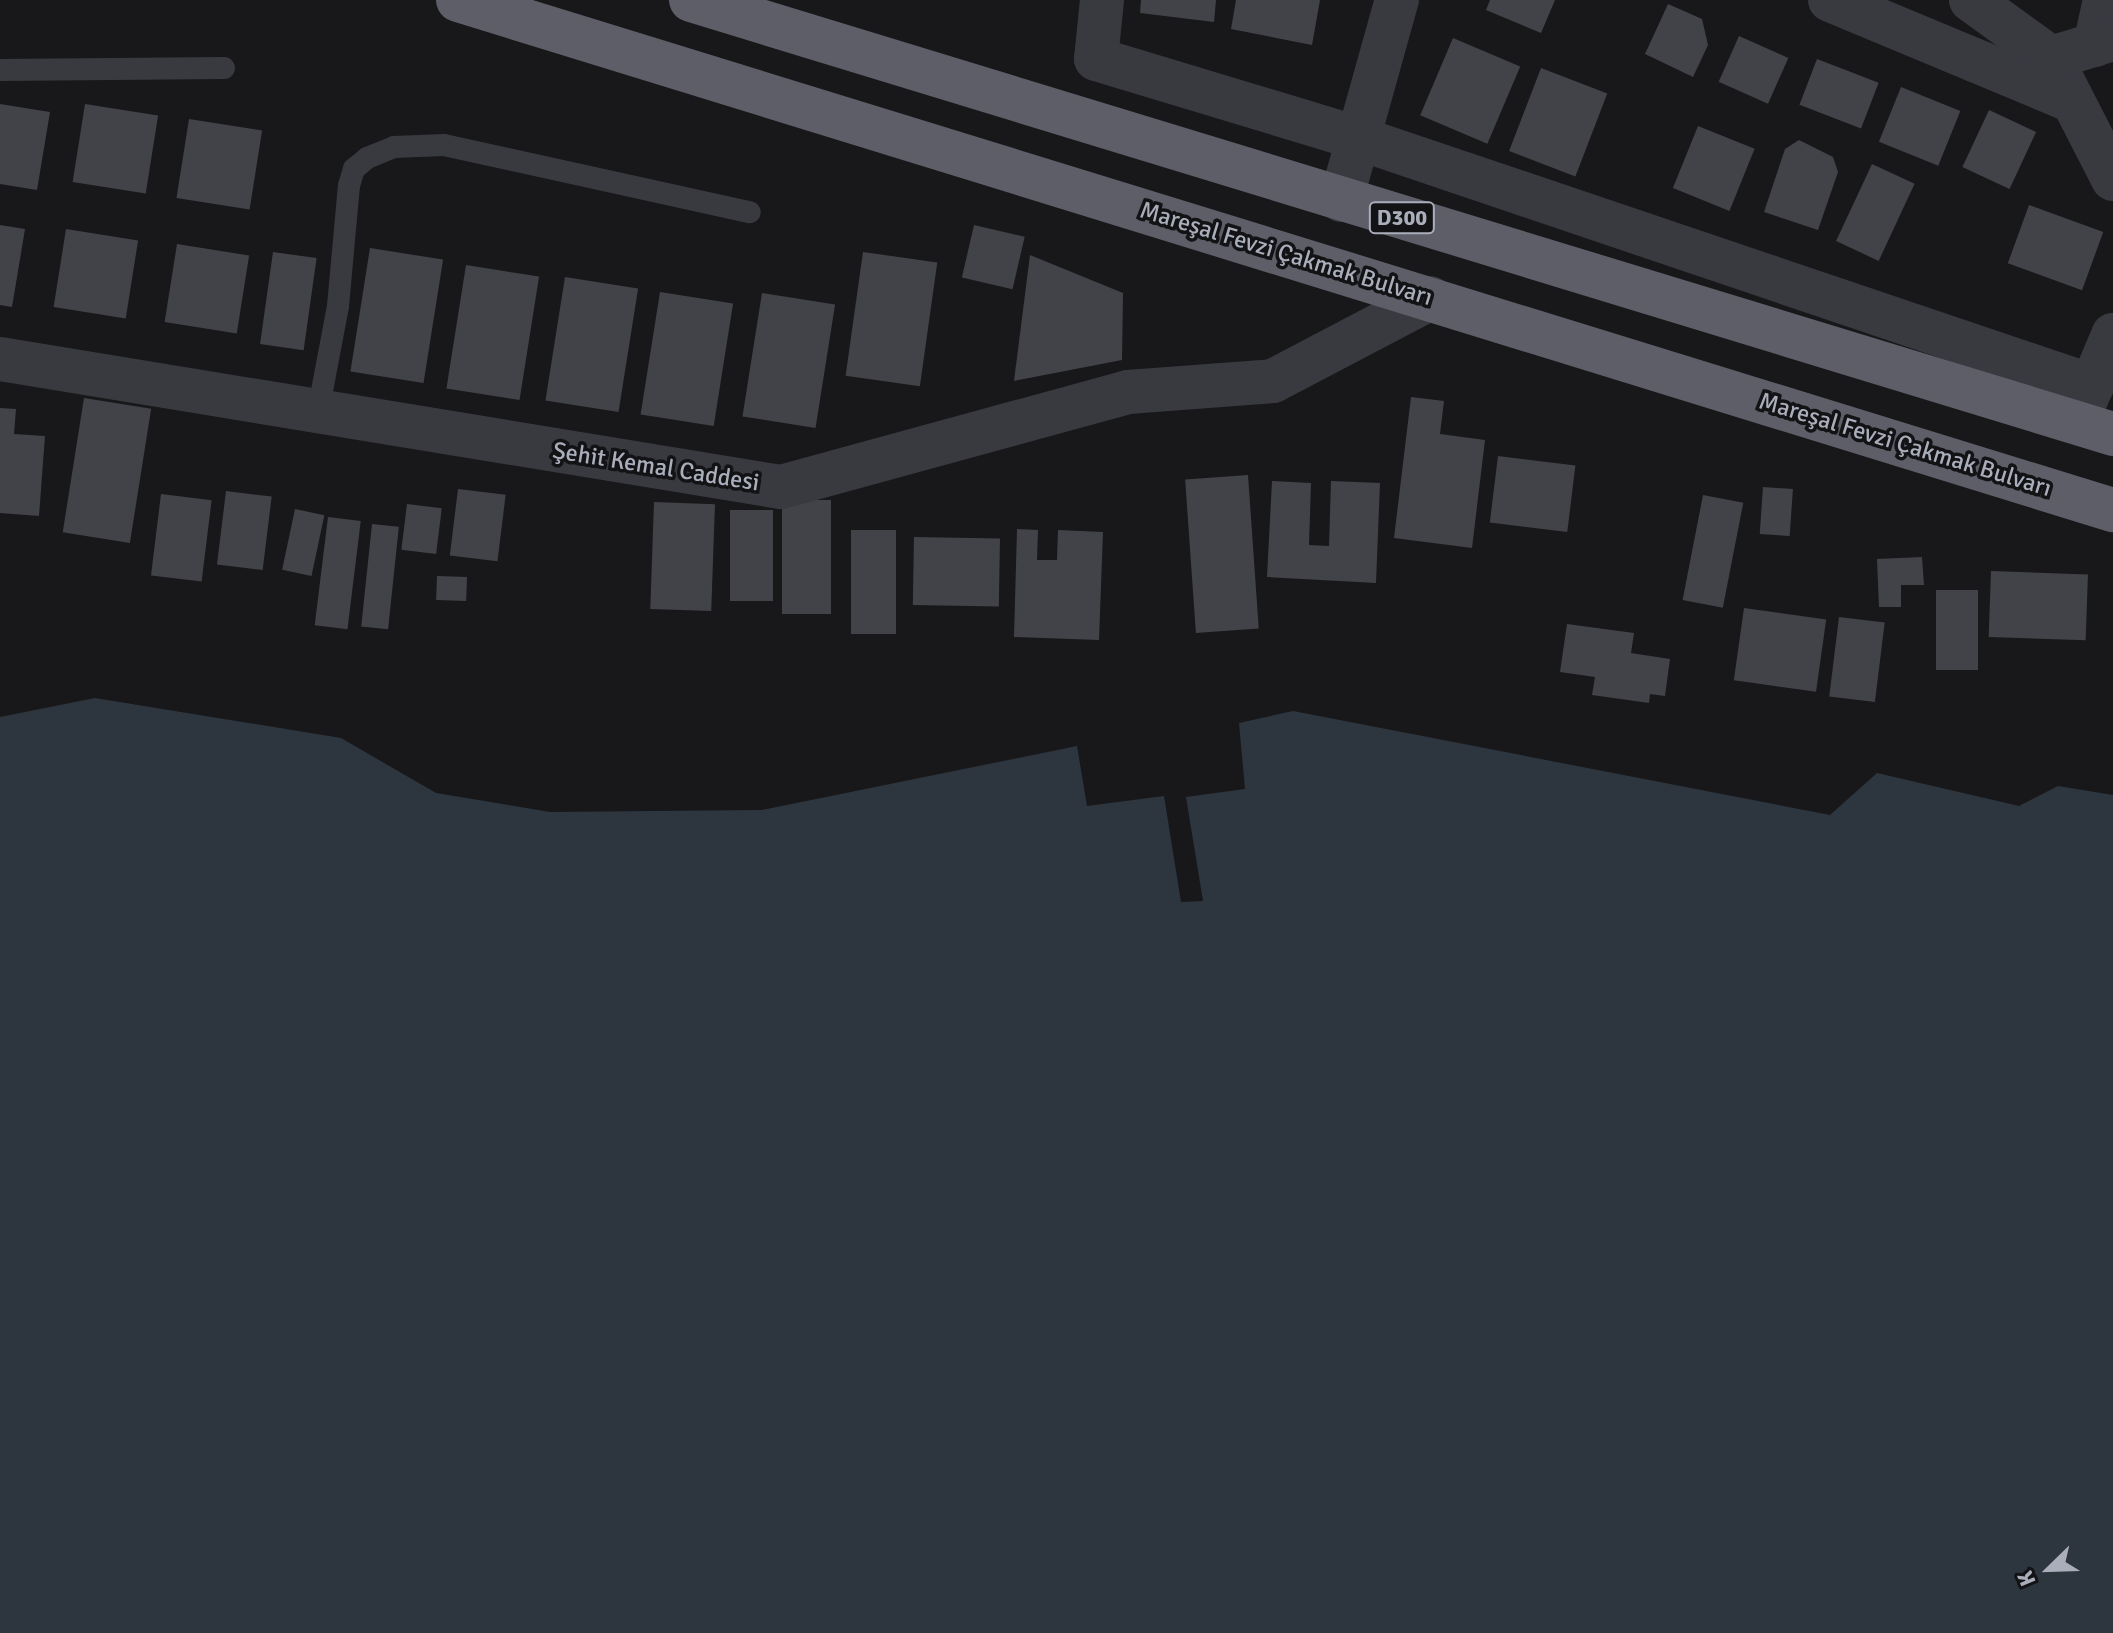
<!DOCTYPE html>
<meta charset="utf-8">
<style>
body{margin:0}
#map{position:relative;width:2113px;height:1633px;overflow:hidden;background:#18181b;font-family:Signika,sans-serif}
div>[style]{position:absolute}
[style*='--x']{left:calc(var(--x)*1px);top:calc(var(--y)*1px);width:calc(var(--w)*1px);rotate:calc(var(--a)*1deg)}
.water>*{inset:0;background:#2d363f}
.building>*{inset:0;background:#424348;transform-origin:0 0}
.service>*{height:22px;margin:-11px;padding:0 11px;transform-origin:11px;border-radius:11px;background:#393a40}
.minor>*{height:44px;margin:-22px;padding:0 22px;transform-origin:22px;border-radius:22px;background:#393a40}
.tertiary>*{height:44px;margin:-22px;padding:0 22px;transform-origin:22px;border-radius:22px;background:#393a40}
.trunk>*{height:44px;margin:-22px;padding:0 22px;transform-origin:22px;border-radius:22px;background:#5d5e68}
span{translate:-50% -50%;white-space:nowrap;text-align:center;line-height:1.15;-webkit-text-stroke:7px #131316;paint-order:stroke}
.shield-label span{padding:2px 6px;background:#131316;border:2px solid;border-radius:6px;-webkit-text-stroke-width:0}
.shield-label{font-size:22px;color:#aaaebb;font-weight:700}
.street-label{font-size:24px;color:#aaaebb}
.north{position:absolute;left:2009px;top:1529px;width:80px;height:80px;-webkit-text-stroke:6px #131316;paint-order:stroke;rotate:247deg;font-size:22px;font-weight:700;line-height:32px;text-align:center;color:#aaaebb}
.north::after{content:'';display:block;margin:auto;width:28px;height:36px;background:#aaaebb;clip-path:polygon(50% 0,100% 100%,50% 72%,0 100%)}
</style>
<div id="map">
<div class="water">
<div style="clip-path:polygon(95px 698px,341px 738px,436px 793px,550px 812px,762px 810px,1077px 746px,1087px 806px,1164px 796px,1181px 902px,1203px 901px,1186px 797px,1245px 789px,1239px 723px,1293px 711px,1830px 815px,1877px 773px,2019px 806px,2058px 786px,2113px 795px,2113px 1633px,0 1633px,0 717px)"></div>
</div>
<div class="building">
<div style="clip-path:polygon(1141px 0,1216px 0,1214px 22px,1140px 13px)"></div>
<div style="clip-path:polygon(1236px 0,1320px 0,1312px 45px,1231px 29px)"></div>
<div style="clip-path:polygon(1490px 0,1555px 0,1541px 33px,1486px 10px)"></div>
<div style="clip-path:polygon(1668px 4px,1702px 19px,1708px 45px,1693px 77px,1645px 54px)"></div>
<div style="left:1739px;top:36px;width:54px;height:50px;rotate:24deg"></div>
<div style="left:1453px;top:38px;width:73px;height:84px;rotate:23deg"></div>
<div style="left:1817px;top:59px;width:66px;height:49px;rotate:21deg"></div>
<div style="left:1541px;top:68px;width:71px;height:89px;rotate:21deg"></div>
<div style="left:1901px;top:87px;width:64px;height:59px;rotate:22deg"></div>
<div style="clip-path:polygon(0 104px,50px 112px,37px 190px,0 184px)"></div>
<div style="left:85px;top:104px;width:74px;height:79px;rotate:9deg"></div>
<div style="left:1989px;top:110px;width:52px;height:63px;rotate:25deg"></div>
<div style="left:189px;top:119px;width:74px;height:80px;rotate:9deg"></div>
<div style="left:1698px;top:126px;width:61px;height:67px;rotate:22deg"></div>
<div style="clip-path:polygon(1799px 140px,1833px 157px,1838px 172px,1818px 230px,1764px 212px,1785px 149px)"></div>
<div style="left:1872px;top:164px;width:47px;height:85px;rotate:25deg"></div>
<div style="left:2029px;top:205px;width:79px;height:62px;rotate:20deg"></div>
<div style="clip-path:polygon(0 225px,25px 229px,12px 307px,0 305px)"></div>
<div style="left:974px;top:225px;width:52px;height:54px;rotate:13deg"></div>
<div style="left:66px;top:229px;width:73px;height:79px;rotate:9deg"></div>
<div style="left:177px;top:244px;width:73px;height:79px;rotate:9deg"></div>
<div style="left:370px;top:248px;width:74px;height:125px;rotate:9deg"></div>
<div style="left:273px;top:252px;width:44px;height:93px;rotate:8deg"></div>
<div style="left:863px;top:252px;width:75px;height:125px;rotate:8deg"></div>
<div style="clip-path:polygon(1030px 255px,1123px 293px,1122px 360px,1014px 381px)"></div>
<div style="left:466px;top:265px;width:74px;height:125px;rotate:9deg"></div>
<div style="left:565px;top:277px;width:74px;height:125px;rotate:9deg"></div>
<div style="left:660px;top:292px;width:74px;height:124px;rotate:9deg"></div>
<div style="left:762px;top:293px;width:74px;height:125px;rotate:9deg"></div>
<div style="clip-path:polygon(1411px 397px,1444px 401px,1440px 434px,1485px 440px,1472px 548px,1394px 538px)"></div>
<div style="left:84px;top:398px;width:68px;height:136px;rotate:9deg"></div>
<div style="clip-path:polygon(0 408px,16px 409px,14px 434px,45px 436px,39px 516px,0 513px)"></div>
<div style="left:1498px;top:456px;width:78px;height:67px;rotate:7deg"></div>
<div style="left:1248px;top:475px;width:154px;height:63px;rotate:86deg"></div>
<div style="clip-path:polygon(1272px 481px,1311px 483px,1309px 545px,1329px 546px,1331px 481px,1380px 483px,1376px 583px,1267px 577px)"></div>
<div style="left:1763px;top:487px;width:30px;height:47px;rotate:4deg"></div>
<div style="left:458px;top:489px;width:48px;height:67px;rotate:7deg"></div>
<div style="left:226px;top:491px;width:46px;height:74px;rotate:7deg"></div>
<div style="left:161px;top:494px;width:51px;height:82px;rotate:7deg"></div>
<div style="left:1703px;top:495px;width:41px;height:107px;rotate:11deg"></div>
<div style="left:782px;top:500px;width:49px;height:114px"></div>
<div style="left:654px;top:502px;width:61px;height:107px;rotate:2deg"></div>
<div style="left:407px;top:504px;width:35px;height:46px;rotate:7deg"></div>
<div style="left:295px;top:509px;width:30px;height:62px;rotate:12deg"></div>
<div style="left:730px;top:510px;width:43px;height:91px"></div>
<div style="left:328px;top:517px;width:33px;height:109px;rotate:7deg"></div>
<div style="left:372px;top:524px;width:27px;height:103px;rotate:6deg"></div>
<div style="clip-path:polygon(1017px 529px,1038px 530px,1037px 560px,1057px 560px,1058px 530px,1103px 532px,1099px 640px,1014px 637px)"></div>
<div style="left:851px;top:530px;width:45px;height:104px"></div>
<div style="left:914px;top:537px;width:86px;height:68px;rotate:1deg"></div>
<div style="clip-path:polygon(1922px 557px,1924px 585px,1901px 585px,1901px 607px,1879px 607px,1877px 559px)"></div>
<div style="left:1991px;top:571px;width:97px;height:66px;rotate:2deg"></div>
<div style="left:437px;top:576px;width:30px;height:24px;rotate:2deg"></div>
<div style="left:1936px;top:590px;width:42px;height:80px"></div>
<div style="left:1744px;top:608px;width:83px;height:73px;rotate:8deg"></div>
<div style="left:1839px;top:617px;width:46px;height:80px;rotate:7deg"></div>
<div style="clip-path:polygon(1567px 624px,1634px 633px,1631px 653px,1670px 659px,1665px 696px,1650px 694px,1649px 703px,1592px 695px,1595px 677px,1560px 672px)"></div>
</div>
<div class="service">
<div style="--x:0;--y:70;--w:224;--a:-0.5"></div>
<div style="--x:318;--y:412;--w:108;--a:-79.3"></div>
<div style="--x:338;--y:306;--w:121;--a:-84.8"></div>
<div style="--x:349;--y:186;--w:18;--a:-74"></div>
<div style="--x:354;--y:169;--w:17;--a:-40"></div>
<div style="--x:367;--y:158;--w:29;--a:-22"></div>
<div style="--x:394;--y:147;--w:50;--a:-2.3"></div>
<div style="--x:444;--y:145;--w:313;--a:12.4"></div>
</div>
<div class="minor">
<div style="--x:1102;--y:0;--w:59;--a:95.8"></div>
<div style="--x:1096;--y:59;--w:274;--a:16.8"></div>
<div style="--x:1358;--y:138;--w:775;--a:18.67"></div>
<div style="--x:1971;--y:0;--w:99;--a:35.9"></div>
<div style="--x:2051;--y:58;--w:136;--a:62.9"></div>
<div style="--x:2095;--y:45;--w:46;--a:-77.5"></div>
<div style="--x:2051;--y:58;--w:65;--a:-17"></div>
<div style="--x:0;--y:359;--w:791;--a:9.31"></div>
<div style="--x:781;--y:487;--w:360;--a:-15.3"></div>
<div style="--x:1128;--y:392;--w:145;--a:-4.3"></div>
<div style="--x:1273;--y:381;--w:178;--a:-27.7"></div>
<div style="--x:2080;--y:414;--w:86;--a:-67.3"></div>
</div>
<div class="tertiary">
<div style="--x:1830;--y:0;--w:263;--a:22.6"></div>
<div style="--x:1341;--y:200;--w:208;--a:-74.4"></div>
</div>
<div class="trunk">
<div style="--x:458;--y:0;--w:1732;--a:17.13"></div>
<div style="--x:691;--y:0;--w:1487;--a:16.97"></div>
</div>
<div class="shield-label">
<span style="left:1402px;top:218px">D300</span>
</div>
<div class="street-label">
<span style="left:1286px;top:254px;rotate:17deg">Mareşal Fevzi Çakmak Bulvarı</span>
<span style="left:1905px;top:445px;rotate:17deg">Mareşal Fevzi Çakmak Bulvarı</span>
<span style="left:656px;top:467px;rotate:9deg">Şehit Kemal Caddesi</span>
</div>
<div class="north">K</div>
</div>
